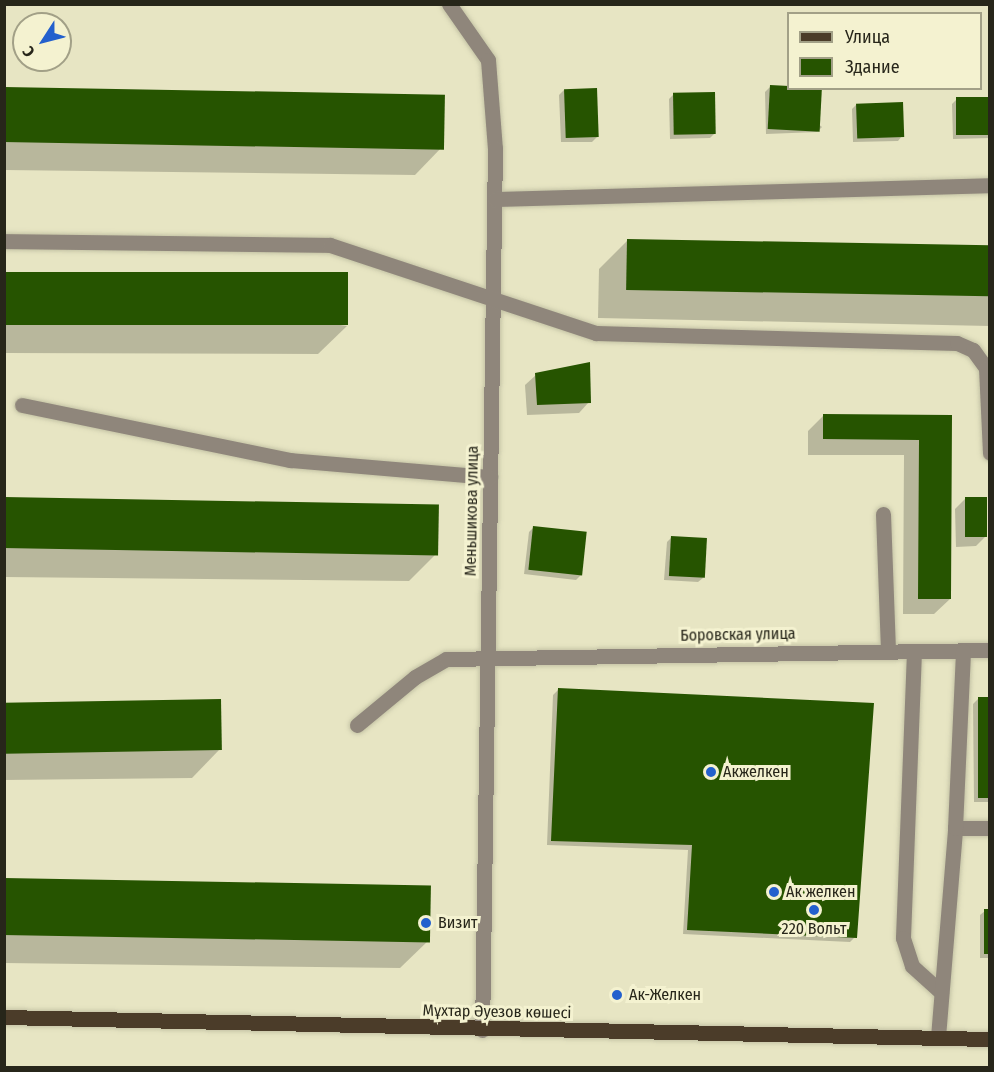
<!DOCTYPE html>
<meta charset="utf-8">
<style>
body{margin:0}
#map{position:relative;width:994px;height:1072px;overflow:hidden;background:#e7e5c3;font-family:"Fira Sans Condensed",sans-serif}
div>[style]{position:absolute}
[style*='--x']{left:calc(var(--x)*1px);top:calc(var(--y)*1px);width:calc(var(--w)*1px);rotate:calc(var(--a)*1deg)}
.shadow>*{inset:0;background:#0003}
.building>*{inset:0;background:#265400;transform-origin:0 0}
.roads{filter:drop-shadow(0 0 2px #c4c3a5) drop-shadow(0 0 2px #c4c3a5)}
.minor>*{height:15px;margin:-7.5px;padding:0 7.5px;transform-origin:7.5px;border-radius:7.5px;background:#8f867b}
.major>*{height:15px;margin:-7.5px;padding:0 7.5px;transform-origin:7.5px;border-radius:7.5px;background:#4b3c29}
.dots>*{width:16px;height:16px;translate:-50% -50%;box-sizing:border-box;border:3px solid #f4f2d0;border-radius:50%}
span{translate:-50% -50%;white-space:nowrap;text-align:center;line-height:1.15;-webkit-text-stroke:6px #f4f2d0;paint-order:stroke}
.street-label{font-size:16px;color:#27261a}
.poi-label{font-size:16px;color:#27261a}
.left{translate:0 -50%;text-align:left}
.frame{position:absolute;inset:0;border:6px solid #27261a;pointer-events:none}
.legend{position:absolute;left:787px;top:12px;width:195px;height:78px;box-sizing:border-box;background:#f4f2d0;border:2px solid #a2a087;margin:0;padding:8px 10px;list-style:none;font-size:18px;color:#27261a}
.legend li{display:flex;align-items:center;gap:12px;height:30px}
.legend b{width:30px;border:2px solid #a2a087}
.north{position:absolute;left:12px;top:12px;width:60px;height:60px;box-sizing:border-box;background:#f4f2d0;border:2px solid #a2a087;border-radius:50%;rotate:234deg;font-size:16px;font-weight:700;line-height:24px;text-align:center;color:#27261a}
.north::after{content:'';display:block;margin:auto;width:21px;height:27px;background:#2360cd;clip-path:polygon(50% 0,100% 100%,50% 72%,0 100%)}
</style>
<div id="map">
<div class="shadow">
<div style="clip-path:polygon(770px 87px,822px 127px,817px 132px,766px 134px,765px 92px)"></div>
<div style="clip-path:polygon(4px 89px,443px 146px,415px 175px,4px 170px)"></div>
<div style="clip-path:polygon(564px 90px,597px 137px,592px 142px,561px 142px,559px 95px)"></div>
<div style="clip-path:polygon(674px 94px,715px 133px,710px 138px,670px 139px,669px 99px)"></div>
<div style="clip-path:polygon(990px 98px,990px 138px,953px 139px,952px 104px,957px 99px)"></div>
<div style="clip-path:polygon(857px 104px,902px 136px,898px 141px,853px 142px,852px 109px)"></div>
<div style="clip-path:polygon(628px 240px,990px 248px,990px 326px,598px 318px,599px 269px)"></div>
<div style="clip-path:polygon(4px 273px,347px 326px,318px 354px,4px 353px)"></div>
<div style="clip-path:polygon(536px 375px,589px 402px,579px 413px,527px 415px,525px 385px)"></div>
<div style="clip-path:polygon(823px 416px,950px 417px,950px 599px,934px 614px,903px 614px,904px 455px,808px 455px,808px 431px)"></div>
<div style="clip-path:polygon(966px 498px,986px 536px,976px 546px,956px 547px,955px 509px)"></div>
<div style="clip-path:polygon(4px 499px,437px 553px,409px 581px,4px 577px)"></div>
<div style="clip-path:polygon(534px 527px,581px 575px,576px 580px,524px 574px,529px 532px)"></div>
<div style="clip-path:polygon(671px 538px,703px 578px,698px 582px,664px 580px,667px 542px)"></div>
<div style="clip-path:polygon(558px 690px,855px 937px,850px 942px,683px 934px,688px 850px,547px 845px,553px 695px)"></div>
<div style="clip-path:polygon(978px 699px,990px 699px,990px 802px,974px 802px,973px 704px)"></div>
<div style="clip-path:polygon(4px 703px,220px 749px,192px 778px,4px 780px)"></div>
<div style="clip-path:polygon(4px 880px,429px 940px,400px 968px,4px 963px)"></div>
<div style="clip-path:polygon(985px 911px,990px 911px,990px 958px,980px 958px,980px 915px)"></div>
</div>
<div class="building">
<div style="left:770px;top:85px;width:52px;height:44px;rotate:3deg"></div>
<div style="left:4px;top:87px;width:441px;height:55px;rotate:1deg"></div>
<div style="left:597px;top:88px;width:49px;height:33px;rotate:88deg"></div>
<div style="left:715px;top:92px;width:42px;height:42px;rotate:89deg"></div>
<div style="left:956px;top:97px;width:34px;height:38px"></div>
<div style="left:903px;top:102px;width:35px;height:47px;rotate:88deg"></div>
<div style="left:627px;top:239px;width:363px;height:51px;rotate:1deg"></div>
<div style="left:4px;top:272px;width:344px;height:53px"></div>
<div style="clip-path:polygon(590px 362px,591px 403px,537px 405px,535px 373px)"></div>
<div style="clip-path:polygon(823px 414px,952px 415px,951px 599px,918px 599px,919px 440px,823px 439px)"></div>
<div style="left:4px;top:497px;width:435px;height:51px;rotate:1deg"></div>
<div style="left:965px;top:497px;width:22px;height:40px"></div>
<div style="left:533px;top:526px;width:54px;height:44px;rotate:6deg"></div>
<div style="left:671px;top:536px;width:36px;height:40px;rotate:3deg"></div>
<div style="clip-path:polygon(558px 688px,874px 703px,857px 938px,687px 930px,692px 845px,551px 841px)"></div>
<div style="left:978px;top:697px;width:12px;height:101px"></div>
<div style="left:221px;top:699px;width:51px;height:217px;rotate:89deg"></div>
<div style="left:4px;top:878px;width:427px;height:57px;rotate:1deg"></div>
<div style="left:984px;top:909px;width:6px;height:45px"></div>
</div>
<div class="roads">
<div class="minor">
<div style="--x:449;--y:4;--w:68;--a:55.1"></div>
<div style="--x:488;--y:60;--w:88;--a:85.5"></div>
<div style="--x:495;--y:148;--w:882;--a:90.84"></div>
<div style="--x:495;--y:199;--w:495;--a:-1.6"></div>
<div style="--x:4;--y:241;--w:326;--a:0.7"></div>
<div style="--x:330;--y:245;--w:280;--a:18.3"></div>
<div style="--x:596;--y:333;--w:361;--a:1.6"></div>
<div style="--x:957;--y:343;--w:17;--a:24"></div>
<div style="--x:973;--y:350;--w:22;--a:54"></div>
<div style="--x:986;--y:368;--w:85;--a:87.3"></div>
<div style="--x:22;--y:405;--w:274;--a:11.6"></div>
<div style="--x:290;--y:460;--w:201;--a:4.9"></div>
<div style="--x:883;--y:514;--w:137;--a:87.9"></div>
<div style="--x:914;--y:651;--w:287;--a:92.2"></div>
<div style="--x:903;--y:938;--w:29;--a:72"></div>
<div style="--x:912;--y:966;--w:39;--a:42"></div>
<div style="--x:357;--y:725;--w:75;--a:-39.6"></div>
<div style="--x:415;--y:677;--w:36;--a:-30"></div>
<div style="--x:446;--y:659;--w:544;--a:-0.95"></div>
<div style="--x:955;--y:828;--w:35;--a:0"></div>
<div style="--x:938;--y:1037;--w:210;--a:-85.3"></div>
<div style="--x:955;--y:828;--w:177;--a:-87.4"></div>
</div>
<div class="major">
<div style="--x:4;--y:1017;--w:986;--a:1.28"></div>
</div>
</div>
<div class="dots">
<div style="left:711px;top:772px;background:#2360cd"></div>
<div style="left:774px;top:892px;background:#2360cd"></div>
<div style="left:814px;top:910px;background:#2360cd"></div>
<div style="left:426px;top:923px;background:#2360cd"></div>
<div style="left:617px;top:995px;background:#2360cd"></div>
</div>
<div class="street-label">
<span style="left:472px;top:511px;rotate:-89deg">Меньшикова улица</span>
<span style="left:738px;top:635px;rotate:-1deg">Боровская улица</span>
<span style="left:497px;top:1012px;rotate:1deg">Мұхтар Әуезов көшесі</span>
</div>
<div class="poi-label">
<span class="left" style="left:723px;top:772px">Акжелкен</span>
<span class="left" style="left:786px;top:892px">Ак желкен</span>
<span class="left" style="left:438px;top:923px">Визит</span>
<span style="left:814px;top:929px">220 Вольт</span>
<span class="left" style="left:629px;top:995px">Ак-Желкен</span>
</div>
<div class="frame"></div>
<ul class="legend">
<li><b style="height:8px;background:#4b3c29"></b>Улица</li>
<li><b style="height:16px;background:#265400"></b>Здание</li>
</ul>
<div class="north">С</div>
</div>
